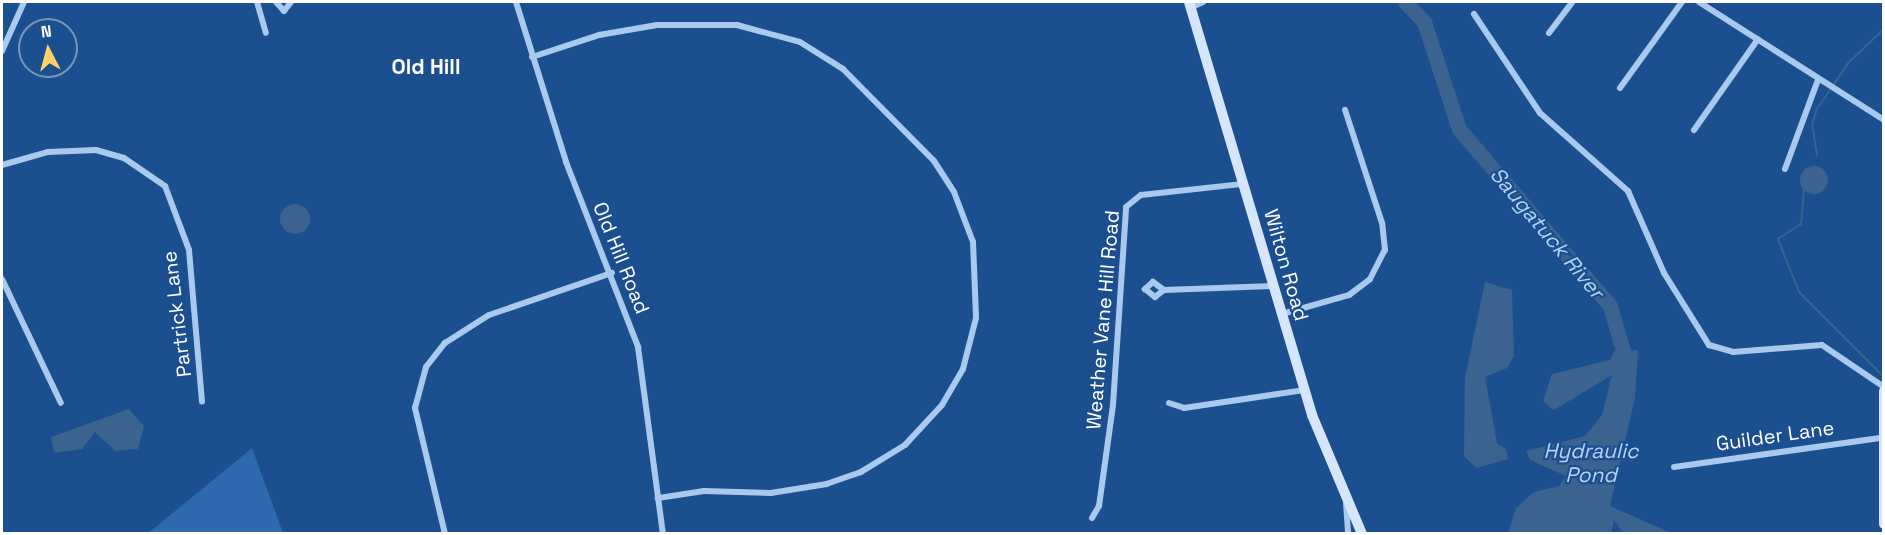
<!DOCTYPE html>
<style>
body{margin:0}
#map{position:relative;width:1885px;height:535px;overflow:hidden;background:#1b4f8f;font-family:"Space Grotesk",sans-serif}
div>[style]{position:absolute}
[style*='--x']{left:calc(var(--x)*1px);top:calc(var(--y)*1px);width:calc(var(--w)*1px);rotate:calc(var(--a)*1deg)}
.green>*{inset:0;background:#2e69ad}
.water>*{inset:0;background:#3c6290}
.round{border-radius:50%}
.stream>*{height:2px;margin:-1px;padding:0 1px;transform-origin:1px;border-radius:1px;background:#3c6290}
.river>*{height:15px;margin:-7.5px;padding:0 7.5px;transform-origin:7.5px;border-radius:7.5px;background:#3c6290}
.minor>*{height:6px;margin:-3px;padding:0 3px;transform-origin:3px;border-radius:3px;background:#a9c9ee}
.secondary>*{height:10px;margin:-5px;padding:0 5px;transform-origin:5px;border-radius:5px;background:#d6e6fa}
span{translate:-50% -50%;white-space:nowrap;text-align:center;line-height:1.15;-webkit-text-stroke:4.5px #1b4f8f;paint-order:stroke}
.street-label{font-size:20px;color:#fff}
.neighbourhood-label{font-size:21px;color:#fff;font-weight:700}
.water-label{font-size:21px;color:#b5d3f5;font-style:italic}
.frame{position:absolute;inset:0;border:3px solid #fff;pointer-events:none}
.north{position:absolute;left:18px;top:18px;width:60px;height:60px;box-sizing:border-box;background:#1b4f8f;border:2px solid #7695bc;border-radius:50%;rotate:354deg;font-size:16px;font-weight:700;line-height:24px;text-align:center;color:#fff}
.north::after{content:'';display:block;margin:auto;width:21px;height:27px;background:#ffd166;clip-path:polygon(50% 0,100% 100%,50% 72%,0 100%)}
</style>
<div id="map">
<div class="green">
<div style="clip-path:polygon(252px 448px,283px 533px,148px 533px,157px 526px)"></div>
</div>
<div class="water">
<div class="round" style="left:1800px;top:166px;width:28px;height:28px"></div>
<div class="round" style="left:280px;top:204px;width:30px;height:30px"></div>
<div style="clip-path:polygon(1485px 282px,1512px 290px,1514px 356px,1507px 368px,1485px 377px,1497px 443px,1506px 449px,1508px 459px,1476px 468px,1464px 456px,1465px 378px)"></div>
<div style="clip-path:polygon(1638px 350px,1635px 398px,1610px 506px,1671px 533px,1623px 533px,1614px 520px,1611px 533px,1508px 533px,1516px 508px,1534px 492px,1559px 486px,1566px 476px,1530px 460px,1526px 451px,1585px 436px,1602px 415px,1612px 375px,1554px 410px,1543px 401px,1552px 374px,1610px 360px,1614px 351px)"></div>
<div style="clip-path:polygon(129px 409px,144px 426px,138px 449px,115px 451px,95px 432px,82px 449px,54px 453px,51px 437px)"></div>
</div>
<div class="stream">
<div style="--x:1817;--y:155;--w:30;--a:-99"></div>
<div style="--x:1812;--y:125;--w:17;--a:-73"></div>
<div style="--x:1817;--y:109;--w:57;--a:-55.8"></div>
<div style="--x:1849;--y:62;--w:48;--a:-43.3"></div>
<div style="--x:1804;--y:190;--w:34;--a:95"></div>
<div style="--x:1801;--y:224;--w:27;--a:147"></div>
<div style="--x:1778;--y:239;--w:57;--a:68.4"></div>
<div style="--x:1799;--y:292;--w:120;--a:45"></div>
</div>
<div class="river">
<div style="--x:1405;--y:2;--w:28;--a:46"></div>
<div style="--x:1424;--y:22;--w:113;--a:71.9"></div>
<div style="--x:1459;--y:129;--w:233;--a:49.5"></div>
<div style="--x:1610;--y:306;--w:65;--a:73.8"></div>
</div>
<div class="minor">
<div style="--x:257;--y:2;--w:32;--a:74"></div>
<div style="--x:276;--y:2;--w:12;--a:48"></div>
<div style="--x:284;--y:11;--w:11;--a:-52"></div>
<div style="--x:516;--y:2;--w:168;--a:72.6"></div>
<div style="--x:566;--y:162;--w:199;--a:68.7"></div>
<div style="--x:638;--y:347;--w:189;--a:82.4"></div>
<div style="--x:1699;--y:2;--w:219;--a:32.5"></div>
<div style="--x:1192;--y:7;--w:12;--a:-24"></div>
<div style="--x:1474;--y:14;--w:119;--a:56.3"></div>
<div style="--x:1540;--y:113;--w:118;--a:41.6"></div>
<div style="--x:1628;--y:191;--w:90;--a:66.3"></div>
<div style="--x:1664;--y:273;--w:85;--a:58"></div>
<div style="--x:1709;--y:345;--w:25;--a:16"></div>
<div style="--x:1733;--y:352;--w:89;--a:-4.5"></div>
<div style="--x:1822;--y:345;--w:75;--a:34.1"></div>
<div style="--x:1549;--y:33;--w:39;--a:-53"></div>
<div style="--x:2;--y:51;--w:54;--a:-65.8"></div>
<div style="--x:532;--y:57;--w:71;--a:-18.2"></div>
<div style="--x:599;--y:35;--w:59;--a:-9.8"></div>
<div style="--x:657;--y:25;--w:80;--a:0"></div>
<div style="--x:737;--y:25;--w:65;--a:15.1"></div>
<div style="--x:800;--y:42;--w:51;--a:32.1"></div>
<div style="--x:843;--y:69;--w:129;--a:45.3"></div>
<div style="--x:934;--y:161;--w:37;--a:57"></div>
<div style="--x:954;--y:192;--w:53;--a:69.2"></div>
<div style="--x:973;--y:242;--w:76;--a:87.7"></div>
<div style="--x:976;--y:318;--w:53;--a:104.3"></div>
<div style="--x:963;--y:369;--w:42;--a:120.3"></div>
<div style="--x:942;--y:405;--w:54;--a:132.8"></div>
<div style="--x:905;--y:445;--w:52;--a:148.5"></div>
<div style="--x:861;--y:472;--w:36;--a:161"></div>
<div style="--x:827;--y:484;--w:57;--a:170.9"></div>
<div style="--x:771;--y:493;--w:67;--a:-178.3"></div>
<div style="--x:704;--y:491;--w:47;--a:171.3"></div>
<div style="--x:1620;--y:88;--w:106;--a:-54.2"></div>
<div style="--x:1694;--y:130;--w:111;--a:-54.9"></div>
<div style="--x:2;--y:165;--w:48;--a:-15.8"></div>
<div style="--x:48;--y:152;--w:48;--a:-2.4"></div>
<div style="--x:96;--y:150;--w:29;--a:16"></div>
<div style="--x:124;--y:158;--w:50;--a:34.3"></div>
<div style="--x:165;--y:186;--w:68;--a:69.4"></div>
<div style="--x:189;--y:250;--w:152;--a:85.1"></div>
<div style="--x:1785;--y:169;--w:95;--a:-69.7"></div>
<div style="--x:2;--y:279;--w:137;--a:64.6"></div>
<div style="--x:1164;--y:290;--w:14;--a:-144"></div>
<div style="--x:1153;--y:282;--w:11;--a:139"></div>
<div style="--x:1145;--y:289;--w:13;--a:39"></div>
<div style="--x:1155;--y:297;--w:11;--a:-38"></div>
<div style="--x:1164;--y:290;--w:109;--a:-2.1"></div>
<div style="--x:1282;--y:314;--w:70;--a:-15.8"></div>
<div style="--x:1349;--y:295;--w:26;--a:-37"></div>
<div style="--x:1370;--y:279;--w:33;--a:-63"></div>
<div style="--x:1385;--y:250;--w:27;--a:-96"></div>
<div style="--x:1382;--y:223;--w:119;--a:-108.1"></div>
<div style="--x:1169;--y:403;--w:16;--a:18"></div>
<div style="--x:1184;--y:408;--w:121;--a:-8.5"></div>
<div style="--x:1674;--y:467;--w:208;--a:-8"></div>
<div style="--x:1346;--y:503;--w:31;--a:86"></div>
<div style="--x:1092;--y:518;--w:14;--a:-60"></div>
<div style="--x:1099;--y:506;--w:102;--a:-82.1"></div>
<div style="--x:1113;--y:405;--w:198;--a:-86.2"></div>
<div style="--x:1126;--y:207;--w:19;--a:-39"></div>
<div style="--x:1141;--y:195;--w:103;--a:-6.2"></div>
<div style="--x:445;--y:534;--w:130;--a:-103.4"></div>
<div style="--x:415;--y:408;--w:42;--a:-75"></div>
<div style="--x:426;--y:367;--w:31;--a:-52"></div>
<div style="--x:445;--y:343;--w:52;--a:-32.5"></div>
<div style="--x:489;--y:315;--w:130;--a:-18.9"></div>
</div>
<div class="secondary">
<div style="--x:1189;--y:2;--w:431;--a:73.4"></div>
<div style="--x:1312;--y:415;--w:129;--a:67.2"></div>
<div style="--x:1884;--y:391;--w:133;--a:90"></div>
</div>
<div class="street-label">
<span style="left:621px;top:258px;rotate:68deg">Old Hill Road</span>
<span style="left:1286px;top:265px;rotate:74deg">Wilton Road</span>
<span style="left:177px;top:314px;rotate:-97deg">Partrick Lane</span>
<span style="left:1103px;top:320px;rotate:-85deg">Weather Vane Hill Road</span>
<span style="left:1775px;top:436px;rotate:-8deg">Guilder Lane</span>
</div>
<div class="neighbourhood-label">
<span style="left:426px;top:67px">Old Hill</span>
</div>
<div class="water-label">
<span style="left:1547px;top:233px;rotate:50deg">Saugatuck River</span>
<span style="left:1591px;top:463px">Hydraulic<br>Pond</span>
</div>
<div class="frame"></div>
<div class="north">N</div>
</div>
